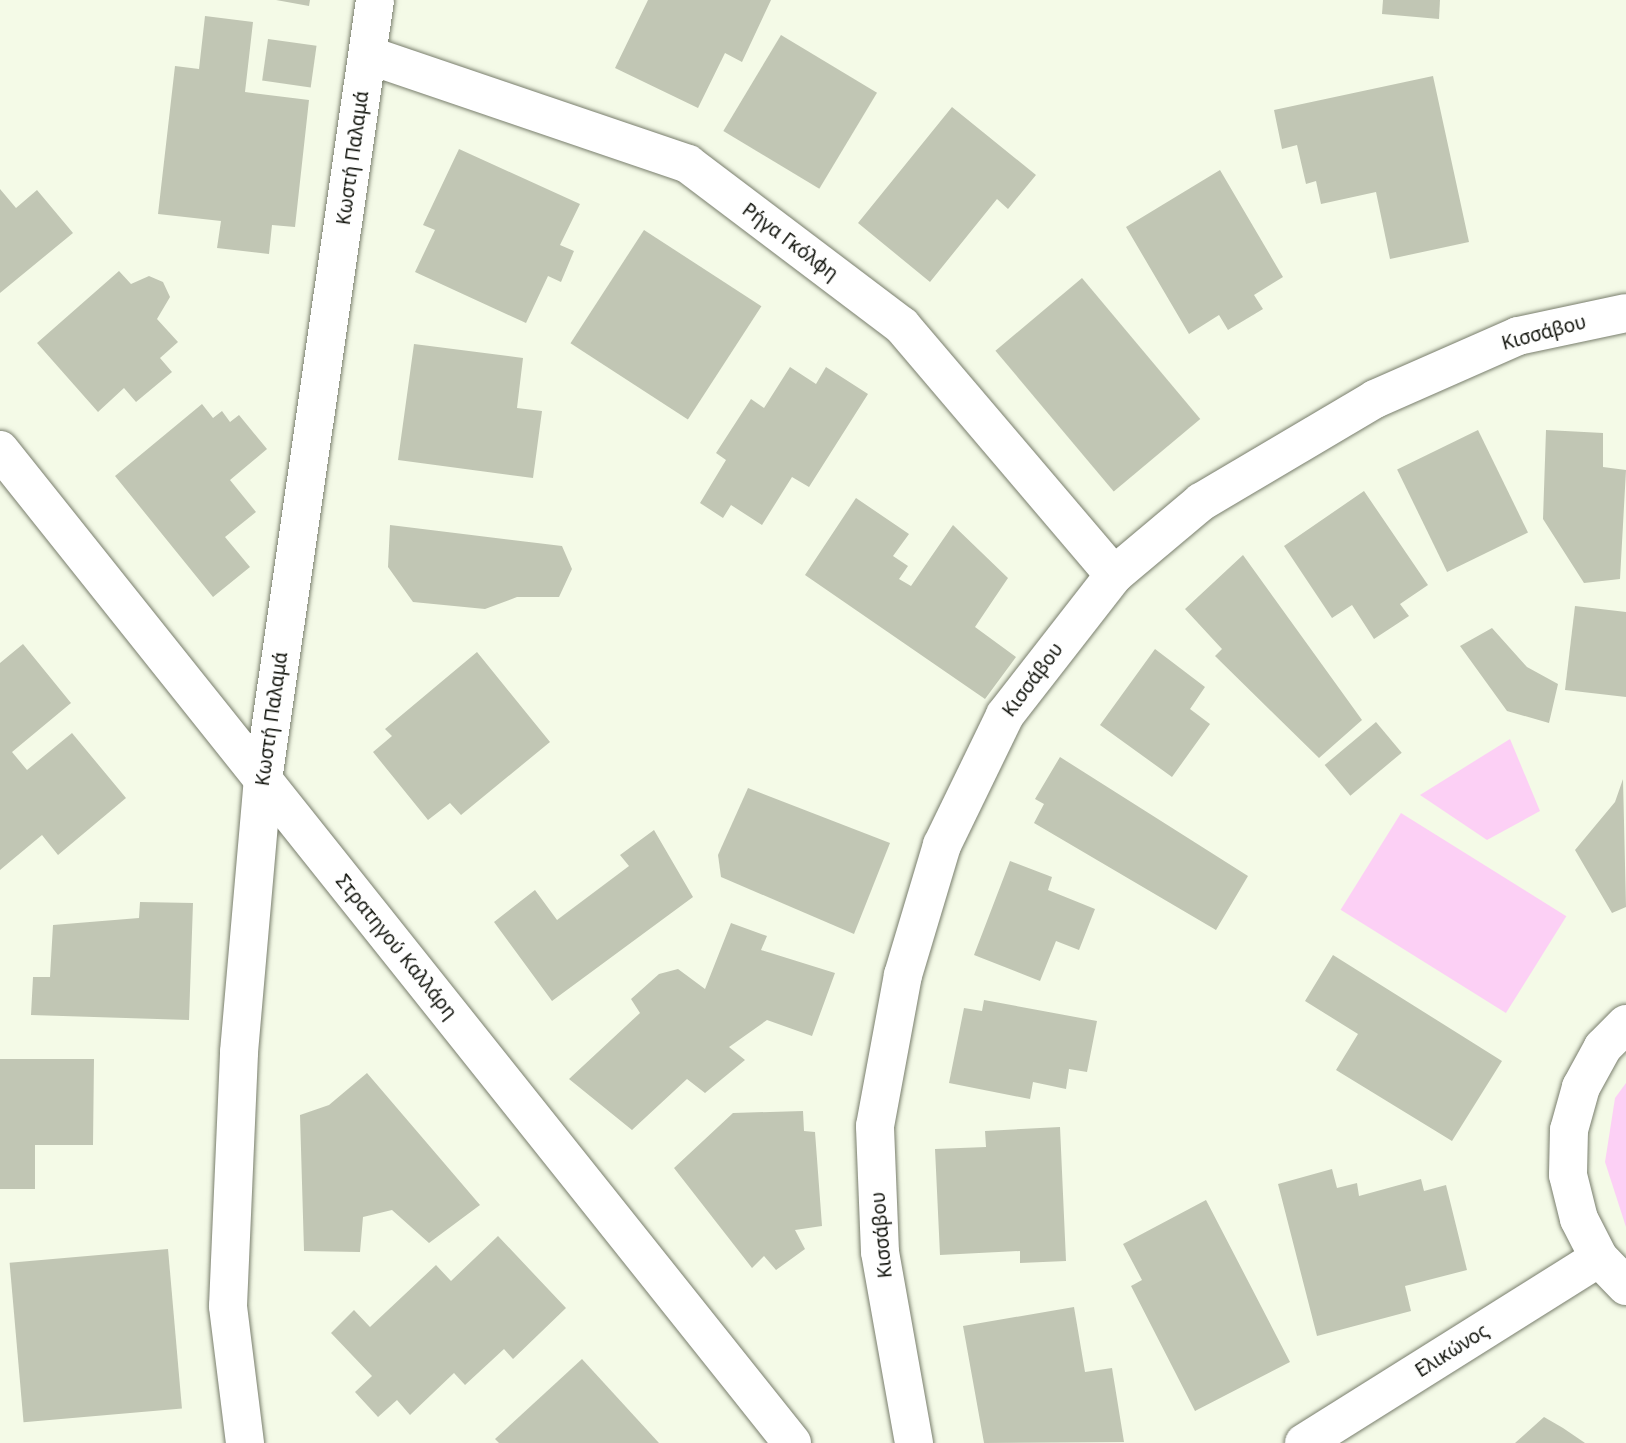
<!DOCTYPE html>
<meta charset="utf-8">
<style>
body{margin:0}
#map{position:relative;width:1626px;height:1443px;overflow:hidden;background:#f4fae7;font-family:"Noto Sans",sans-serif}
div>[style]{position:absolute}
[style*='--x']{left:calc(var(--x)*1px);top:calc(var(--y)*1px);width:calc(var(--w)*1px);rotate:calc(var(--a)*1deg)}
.green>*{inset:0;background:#fcd0f5;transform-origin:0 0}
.building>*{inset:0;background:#c1c6b4;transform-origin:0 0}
.roads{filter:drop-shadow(0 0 2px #797e6d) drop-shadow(0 0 2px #797e6d)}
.minor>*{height:38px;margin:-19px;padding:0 19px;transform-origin:19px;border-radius:19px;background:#fff}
.tertiary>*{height:38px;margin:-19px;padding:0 19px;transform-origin:19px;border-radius:19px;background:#fff}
span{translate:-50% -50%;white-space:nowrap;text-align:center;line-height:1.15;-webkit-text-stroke:6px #fff;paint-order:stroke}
.street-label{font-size:19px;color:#0f110a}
</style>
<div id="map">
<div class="green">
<div style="clip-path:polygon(1510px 739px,1540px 811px,1487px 840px,1420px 795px)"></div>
<div style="left:1401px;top:813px;width:195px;height:114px;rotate:32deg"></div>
<div style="clip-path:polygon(1626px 1083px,1626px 1227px,1605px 1162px,1615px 1098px)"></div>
</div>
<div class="building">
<div style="clip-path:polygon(276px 0,310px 0,309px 6px)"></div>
<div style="clip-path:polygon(648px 0,771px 0,742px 62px,725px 53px,698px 108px,615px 68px)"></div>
<div style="clip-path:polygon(1383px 0,1440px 0,1439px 19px,1382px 14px)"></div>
<div style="clip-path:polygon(205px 16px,253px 22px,245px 92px,309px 100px,295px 227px,272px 225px,269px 254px,217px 248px,221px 221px,158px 214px,175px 66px,199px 69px)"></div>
<div style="left:781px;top:35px;width:112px;height:112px;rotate:31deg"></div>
<div style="left:268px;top:39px;width:49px;height:42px;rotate:8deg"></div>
<div style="clip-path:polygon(1433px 76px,1469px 242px,1390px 259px,1376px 192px,1321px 204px,1316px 181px,1306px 184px,1297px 145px,1282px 149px,1274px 110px)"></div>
<div style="clip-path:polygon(952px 107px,1036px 175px,1008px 209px,997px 199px,930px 282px,858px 223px)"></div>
<div style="clip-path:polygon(459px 149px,580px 204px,560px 245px,574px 251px,561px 282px,548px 276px,526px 323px,415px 272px,435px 230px,423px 225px)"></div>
<div style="clip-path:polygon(1220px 170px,1283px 277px,1254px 295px,1263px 309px,1228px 330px,1219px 315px,1189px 334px,1126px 227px)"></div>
<div style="clip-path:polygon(0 189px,16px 208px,37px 190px,73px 233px,0 293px)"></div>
<div style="left:644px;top:230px;width:140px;height:135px;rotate:33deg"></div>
<div style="clip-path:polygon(119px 271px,131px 284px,149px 276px,163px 282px,170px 297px,157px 319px,178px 342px,160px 358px,172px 372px,136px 402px,124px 388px,98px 412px,37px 343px)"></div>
<div style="left:1082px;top:278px;width:184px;height:113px;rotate:50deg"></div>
<div style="clip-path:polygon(414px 344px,523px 358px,517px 408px,542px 411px,533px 478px,398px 460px)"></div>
<div style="clip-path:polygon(790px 367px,816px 384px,826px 367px,868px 394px,809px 487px,792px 477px,762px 525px,731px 505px,723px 518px,700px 503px,726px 460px,716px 453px,751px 399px,764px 408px)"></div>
<div style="clip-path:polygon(202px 404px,213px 418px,222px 411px,230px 422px,239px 415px,267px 449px,230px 480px,256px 512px,225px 537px,250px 567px,213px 597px,115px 476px)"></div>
<div style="left:1478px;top:430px;width:114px;height:90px;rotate:64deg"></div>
<div style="clip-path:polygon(1546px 430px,1603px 433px,1603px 467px,1626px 470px,1620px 579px,1584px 583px,1543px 519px)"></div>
<div style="clip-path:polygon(1364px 491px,1428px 585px,1400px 604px,1409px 616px,1374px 639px,1352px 605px,1332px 618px,1284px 546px)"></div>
<div style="clip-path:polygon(856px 498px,909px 534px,893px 556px,908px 566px,899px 579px,911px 586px,953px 525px,1008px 578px,975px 627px,1016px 657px,985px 699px,805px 575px)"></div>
<div style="clip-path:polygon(390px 525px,562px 546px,572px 569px,559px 597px,517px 597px,485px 609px,413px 602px,388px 567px)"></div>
<div style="clip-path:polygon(1243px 555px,1362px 720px,1319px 758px,1215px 656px,1222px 649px,1185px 609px)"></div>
<div style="clip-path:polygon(1575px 606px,1626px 612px,1626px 697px,1565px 690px)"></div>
<div style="clip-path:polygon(1492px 628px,1527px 667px,1558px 684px,1549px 723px,1507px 711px,1460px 646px)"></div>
<div style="clip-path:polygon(23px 644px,71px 703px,12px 752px,27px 770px,72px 733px,126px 798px,58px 855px,42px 835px,0 870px,0 663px)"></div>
<div style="clip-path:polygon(1155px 649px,1205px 687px,1190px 709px,1210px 724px,1172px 777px,1100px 725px)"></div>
<div style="clip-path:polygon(477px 652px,550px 742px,461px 815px,450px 803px,428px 820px,373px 752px,392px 736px,385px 729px)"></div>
<div style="left:1376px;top:722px;width:40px;height:67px;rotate:50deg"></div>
<div style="clip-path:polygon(1060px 757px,1248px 876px,1216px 930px,1034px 823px,1044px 804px,1035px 799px)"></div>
<div style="clip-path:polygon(1623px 779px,1626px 907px,1612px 913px,1575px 850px,1615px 802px)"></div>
<div style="clip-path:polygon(748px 788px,890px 843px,854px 934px,721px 877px,718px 855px)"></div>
<div style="clip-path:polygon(654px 830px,693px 897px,552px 1001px,494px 922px,535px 890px,557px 920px,629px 866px,620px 855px)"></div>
<div style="clip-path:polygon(1010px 861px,1052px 877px,1048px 890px,1095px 909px,1079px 950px,1056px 941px,1040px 981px,974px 955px)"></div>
<div style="clip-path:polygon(140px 902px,193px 903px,189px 1020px,31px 1015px,33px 977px,50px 977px,53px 925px,139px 918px)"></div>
<div style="clip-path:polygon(731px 923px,767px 936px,761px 950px,835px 973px,812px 1036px,767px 1020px,729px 1047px,745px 1060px,705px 1093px,687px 1079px,632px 1130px,569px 1079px,640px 1013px,631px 999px,659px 974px,678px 969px,705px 989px)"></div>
<div style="clip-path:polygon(1333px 955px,1502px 1061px,1452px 1141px,1336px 1070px,1358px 1034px,1305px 1001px)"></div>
<div style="clip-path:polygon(984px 1000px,1097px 1021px,1087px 1072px,1069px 1069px,1066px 1089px,1033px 1082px,1030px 1099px,949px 1083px,964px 1008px,982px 1011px)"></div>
<div style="clip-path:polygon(0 1059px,94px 1059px,93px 1145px,35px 1145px,35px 1189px,0 1189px)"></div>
<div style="clip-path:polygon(367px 1073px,480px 1205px,429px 1243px,392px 1210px,363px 1217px,360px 1252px,304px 1251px,300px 1115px,329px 1105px)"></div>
<div style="clip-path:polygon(803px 1111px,804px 1131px,815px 1132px,822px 1226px,795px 1230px,805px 1249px,776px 1270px,764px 1256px,752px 1268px,674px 1168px,733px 1113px)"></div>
<div style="clip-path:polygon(1060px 1127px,1066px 1261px,1020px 1263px,1020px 1251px,940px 1255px,935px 1149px,986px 1147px,985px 1131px)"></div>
<div style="clip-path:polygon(1332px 1169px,1337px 1188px,1357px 1183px,1359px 1196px,1421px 1179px,1424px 1191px,1446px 1185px,1467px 1270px,1405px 1286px,1411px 1311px,1317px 1336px,1278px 1184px)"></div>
<div style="clip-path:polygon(1206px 1200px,1290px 1362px,1195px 1411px,1131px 1286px,1142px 1280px,1123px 1244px)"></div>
<div style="clip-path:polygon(498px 1236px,566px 1308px,513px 1359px,504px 1349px,465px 1385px,454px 1373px,410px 1415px,397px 1400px,378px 1417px,355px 1392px,372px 1376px,331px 1333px,354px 1310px,370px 1327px,436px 1265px,451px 1281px)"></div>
<div style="left:168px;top:1249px;width:160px;height:159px;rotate:85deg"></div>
<div style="clip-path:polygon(1074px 1307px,1085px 1372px,1112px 1368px,1124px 1442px,984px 1443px,963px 1326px)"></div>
<div style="clip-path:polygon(582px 1359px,659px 1443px,499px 1443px,495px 1439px)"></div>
<div style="clip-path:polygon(1544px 1417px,1563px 1428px,1585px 1443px,1515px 1443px)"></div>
</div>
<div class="roads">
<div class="minor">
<div style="--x:368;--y:55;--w:338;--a:18.8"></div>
<div style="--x:688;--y:164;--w:268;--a:37.1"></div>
<div style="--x:902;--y:326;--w:327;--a:49.6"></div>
<div style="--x:0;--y:450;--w:1270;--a:51.42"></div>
<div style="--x:245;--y:1443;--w:138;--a:-97.1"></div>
<div style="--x:228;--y:1306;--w:254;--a:-87.5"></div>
<div style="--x:239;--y:1052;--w:273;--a:-85"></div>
<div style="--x:263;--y:780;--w:788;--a:-81.83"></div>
<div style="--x:914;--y:1443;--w:194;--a:-100.1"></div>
<div style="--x:880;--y:1252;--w:126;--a:-92.3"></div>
<div style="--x:875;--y:1126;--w:154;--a:-79.5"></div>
<div style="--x:903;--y:975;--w:136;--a:-73.3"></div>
<div style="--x:942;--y:845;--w:144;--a:-64.1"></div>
<div style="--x:1005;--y:715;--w:177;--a:-52.1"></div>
<div style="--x:1114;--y:575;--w:114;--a:-40"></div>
<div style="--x:1201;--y:502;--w:202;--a:-30.6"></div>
<div style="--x:1375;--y:399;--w:156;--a:-23.8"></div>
<div style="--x:1518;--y:336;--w:110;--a:-12"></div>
</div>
<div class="tertiary">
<div style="--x:1626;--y:1024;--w:33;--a:135"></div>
<div style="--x:1603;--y:1047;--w:46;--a:118.8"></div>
<div style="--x:1581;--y:1087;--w:45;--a:105.6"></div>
<div style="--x:1569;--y:1130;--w:45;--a:91.3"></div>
<div style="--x:1568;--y:1175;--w:45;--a:76"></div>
<div style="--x:1579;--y:1219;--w:44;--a:62.9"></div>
<div style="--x:1599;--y:1258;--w:39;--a:46"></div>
<div style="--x:1304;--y:1443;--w:348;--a:-32.1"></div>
</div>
</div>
<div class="street-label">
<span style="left:353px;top:158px;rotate:-82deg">Κωστή Παλαμά</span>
<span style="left:790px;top:242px;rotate:37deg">Ρήγα Γκόλφη</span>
<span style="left:1544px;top:333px;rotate:-15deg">Κισσάβου</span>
<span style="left:1033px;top:680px;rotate:-53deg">Κισσάβου</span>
<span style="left:272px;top:719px;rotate:-82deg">Κωστή Παλαμά</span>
<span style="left:396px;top:947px;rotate:51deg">Στρατηγού Καλλάρη</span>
<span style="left:882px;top:1235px;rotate:-95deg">Κισσάβου</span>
<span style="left:1452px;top:1351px;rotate:-32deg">Ελικώνος</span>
</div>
</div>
